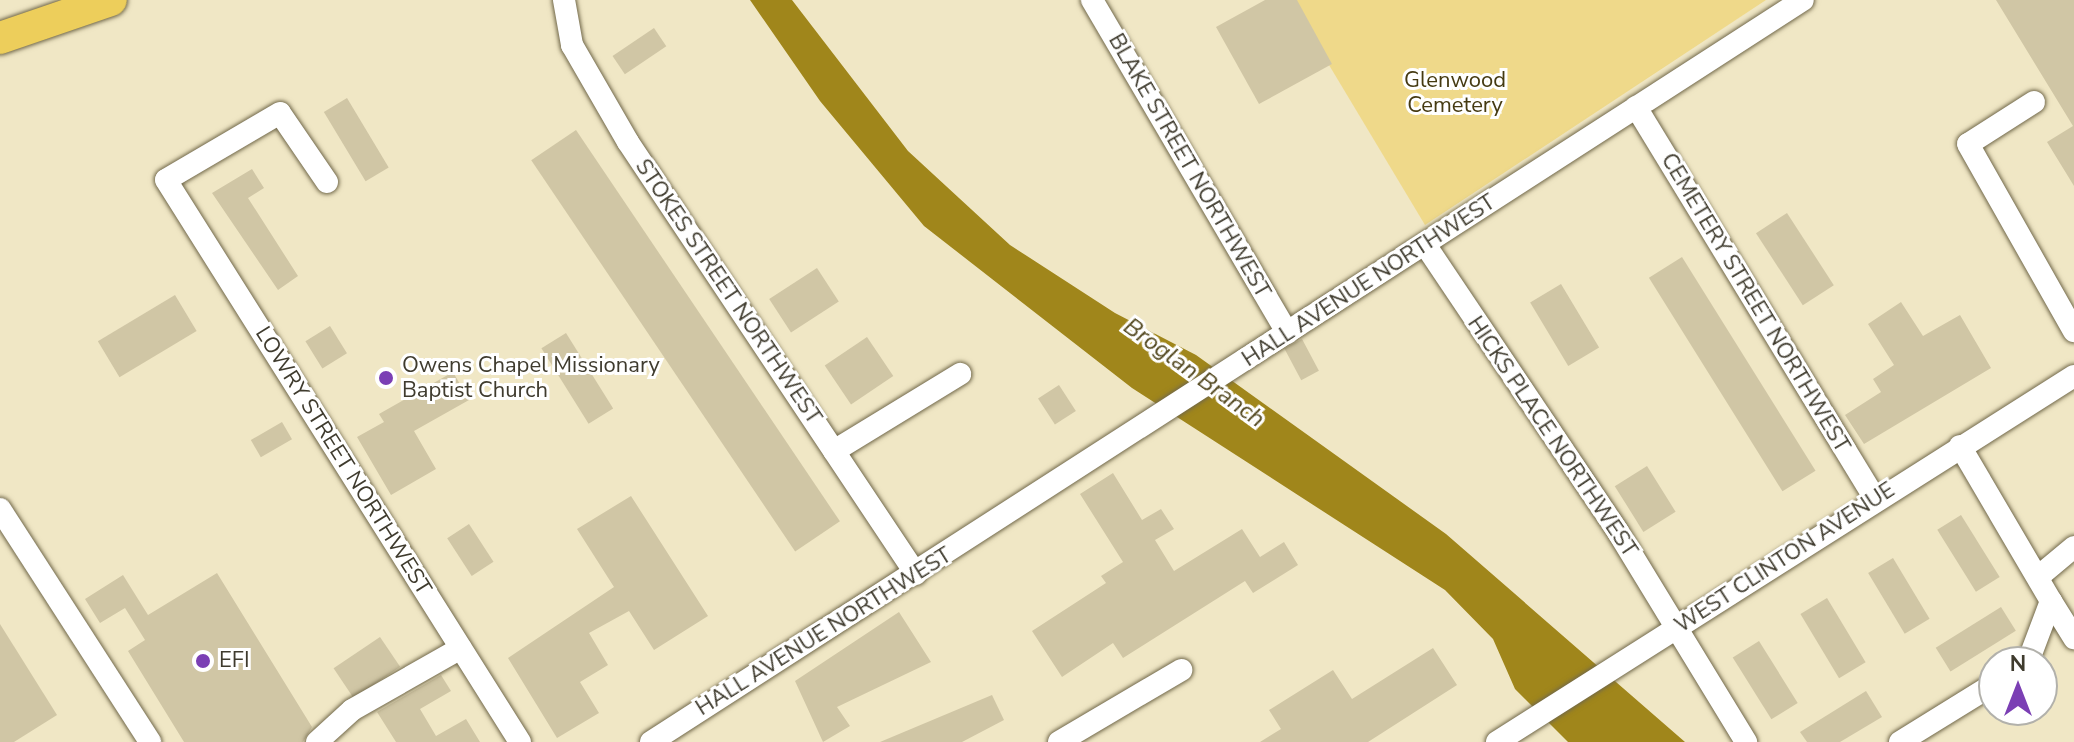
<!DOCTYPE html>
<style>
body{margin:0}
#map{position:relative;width:2074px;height:742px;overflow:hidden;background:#f0e7c5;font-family:"Nunito Sans",sans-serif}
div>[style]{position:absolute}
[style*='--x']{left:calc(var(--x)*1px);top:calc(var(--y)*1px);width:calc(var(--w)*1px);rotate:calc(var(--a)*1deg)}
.green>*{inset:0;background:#efd98a}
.water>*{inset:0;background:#a0861b}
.building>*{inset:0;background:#d0c6a5;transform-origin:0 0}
.roads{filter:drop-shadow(0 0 2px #71684a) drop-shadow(0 0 2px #71684a)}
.minor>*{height:22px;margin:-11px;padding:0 11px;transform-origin:11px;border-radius:11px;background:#fff}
.highway>*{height:32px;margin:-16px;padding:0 16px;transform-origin:16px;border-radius:16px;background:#edce5b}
.dots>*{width:22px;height:22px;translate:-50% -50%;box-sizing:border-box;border:4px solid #fff;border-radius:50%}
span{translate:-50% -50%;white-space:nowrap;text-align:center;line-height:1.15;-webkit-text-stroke:6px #fff;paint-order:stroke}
.park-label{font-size:22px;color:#453a11}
.street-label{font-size:22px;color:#3f3b2e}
.poi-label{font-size:22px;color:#3f3b2e}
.left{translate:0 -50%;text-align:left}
.water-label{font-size:24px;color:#52471e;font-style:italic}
.north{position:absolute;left:1978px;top:646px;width:80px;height:80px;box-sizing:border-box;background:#fff;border:2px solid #b2b1ab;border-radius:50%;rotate:0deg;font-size:22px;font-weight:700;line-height:32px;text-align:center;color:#3f3b2e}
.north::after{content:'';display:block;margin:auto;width:28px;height:36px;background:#7b3fb4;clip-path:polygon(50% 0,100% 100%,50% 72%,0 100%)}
</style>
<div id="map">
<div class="green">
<div style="clip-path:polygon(1290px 0,1766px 0,1425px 225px)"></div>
</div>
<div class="water">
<div style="clip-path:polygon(750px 0,792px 0,908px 151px,1010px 245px,1115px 313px,1196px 355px,1446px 534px,1685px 742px,1568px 742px,1515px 689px,1493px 639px,1445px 590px,1132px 388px,924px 226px,820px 101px)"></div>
</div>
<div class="building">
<div style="clip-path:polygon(1265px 0,1297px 0,1332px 64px,1259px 104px,1216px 27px)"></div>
<div style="clip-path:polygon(1996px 0,2074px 0,2074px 186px,2047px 142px,2073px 126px)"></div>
<div style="left:654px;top:28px;width:22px;height:50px;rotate:56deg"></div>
<div style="left:347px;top:98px;width:81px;height:27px;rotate:59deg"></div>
<div style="left:576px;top:130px;width:472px;height:54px;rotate:56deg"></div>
<div style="clip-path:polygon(252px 169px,264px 188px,248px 198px,298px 276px,278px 290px,212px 193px)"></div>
<div style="left:1787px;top:213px;width:86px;height:37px;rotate:57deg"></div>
<div style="left:1682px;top:257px;width:252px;height:39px;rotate:58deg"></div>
<div style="left:817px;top:268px;width:40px;height:57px;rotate:57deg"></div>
<div style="left:1561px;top:284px;width:74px;height:36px;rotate:59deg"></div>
<div style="left:175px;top:295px;width:42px;height:90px;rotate:59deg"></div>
<div style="clip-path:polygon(1901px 302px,1923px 336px,1960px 315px,1991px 368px,1864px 444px,1845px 415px,1881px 392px,1873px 379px,1894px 365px,1868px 324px)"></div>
<div style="left:330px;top:326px;width:32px;height:29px;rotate:58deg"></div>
<div style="left:566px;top:333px;width:89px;height:29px;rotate:58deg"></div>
<div style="left:867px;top:337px;width:47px;height:51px;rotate:56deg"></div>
<div style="left:1302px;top:339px;width:36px;height:20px;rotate:62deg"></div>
<div style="clip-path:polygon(453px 372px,469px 400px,414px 431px,436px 469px,391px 495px,357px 437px,384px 422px,379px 414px)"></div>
<div style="left:1059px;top:385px;width:31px;height:25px;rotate:57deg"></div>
<div style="left:282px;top:422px;width:20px;height:36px;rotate:60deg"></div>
<div style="left:1647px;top:466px;width:54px;height:38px;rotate:58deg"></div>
<div style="clip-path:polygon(1113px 473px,1142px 520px,1161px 509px,1174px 529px,1155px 540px,1174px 571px,1242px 529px,1260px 557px,1284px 542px,1298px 565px,1253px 593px,1245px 581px,1123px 658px,1113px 643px,1062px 677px,1032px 631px,1106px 583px,1101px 576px,1123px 562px,1080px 494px)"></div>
<div style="clip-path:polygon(631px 496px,708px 616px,654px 650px,629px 611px,589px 633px,608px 665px,580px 682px,599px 713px,557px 738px,508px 658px,614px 587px,577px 529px)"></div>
<div style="left:1961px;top:515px;width:73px;height:28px;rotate:58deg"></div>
<div style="left:469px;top:524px;width:45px;height:26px;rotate:57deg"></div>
<div style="left:1893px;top:558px;width:71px;height:29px;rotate:59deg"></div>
<div style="clip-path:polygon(217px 573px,312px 727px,303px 742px,184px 742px,128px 651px,145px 640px,125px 608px,100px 623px,85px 599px,123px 575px,148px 615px)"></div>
<div style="left:1827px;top:598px;width:75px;height:31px;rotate:59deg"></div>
<div style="left:2001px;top:607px;width:28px;height:77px;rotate:58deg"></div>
<div style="clip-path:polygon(899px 612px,931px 662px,837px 707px,850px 726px,823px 742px,795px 681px)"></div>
<div style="clip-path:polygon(0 624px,57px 715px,14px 742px,0 742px)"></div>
<div style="left:380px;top:637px;width:36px;height:56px;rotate:56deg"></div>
<div style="left:1759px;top:641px;width:73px;height:31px;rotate:58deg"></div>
<div style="clip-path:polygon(1433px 648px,1457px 685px,1368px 742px,1260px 742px,1281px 729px,1269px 710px,1333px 670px,1352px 699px)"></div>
<div style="clip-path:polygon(441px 675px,451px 691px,420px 709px,436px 736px,466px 719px,480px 742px,396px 742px,377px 712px)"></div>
<div style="clip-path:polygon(1866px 691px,1882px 717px,1840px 742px,1807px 742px,1800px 732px)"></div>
<div style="clip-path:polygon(992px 695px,1004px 720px,962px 742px,880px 742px)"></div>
</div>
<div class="roads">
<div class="minor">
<div style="--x:564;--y:0;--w:46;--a:79.9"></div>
<div style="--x:572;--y:45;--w:112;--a:60"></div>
<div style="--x:628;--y:142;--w:519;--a:56.31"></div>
<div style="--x:1092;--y:0;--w:386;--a:59.6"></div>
<div style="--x:2034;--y:102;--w:78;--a:147.5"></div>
<div style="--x:1968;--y:144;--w:215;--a:60.5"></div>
<div style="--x:1636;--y:107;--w:459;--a:58.6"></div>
<div style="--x:327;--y:182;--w:83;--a:-124.3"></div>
<div style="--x:280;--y:113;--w:132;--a:149.6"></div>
<div style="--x:166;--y:180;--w:664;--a:57.79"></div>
<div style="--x:1426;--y:246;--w:344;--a:56.1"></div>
<div style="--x:1618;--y:532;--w:246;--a:58.6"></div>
<div style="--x:1960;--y:446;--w:180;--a:59.6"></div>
<div style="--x:2051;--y:601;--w:65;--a:110.7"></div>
<div style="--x:834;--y:451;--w:148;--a:-31.4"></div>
<div style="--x:0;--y:509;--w:277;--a:57.2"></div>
<div style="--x:2038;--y:577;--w:47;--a:-39.8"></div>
<div style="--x:2051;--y:601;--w:44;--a:58.1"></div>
<div style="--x:317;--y:742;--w:47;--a:-42.4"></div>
<div style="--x:352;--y:710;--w:125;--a:-29.6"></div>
<div style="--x:651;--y:742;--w:1370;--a:-32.79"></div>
<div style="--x:1059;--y:742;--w:142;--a:-30.5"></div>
<div style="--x:1497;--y:742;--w:683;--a:-32.39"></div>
<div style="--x:1900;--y:742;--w:110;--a:-31.7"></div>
</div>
<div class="highway">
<div style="--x:0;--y:38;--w:117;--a:-18.9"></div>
</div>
</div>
<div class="dots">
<div style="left:386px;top:378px;background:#7b3fb4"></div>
<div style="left:203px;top:661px;background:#7b3fb4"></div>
</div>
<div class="park-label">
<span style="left:1455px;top:93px">Glenwood<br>Cemetery</span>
</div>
<div class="street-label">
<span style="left:1189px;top:166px;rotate:60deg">BLAKE STREET NORTHWEST</span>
<span style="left:1369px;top:281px;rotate:-33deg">HALL AVENUE NORTHWEST</span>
<span style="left:728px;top:292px;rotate:56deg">STOKES STREET NORTHWEST</span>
<span style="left:1755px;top:303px;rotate:59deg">CEMETERY STREET NORTHWEST</span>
<span style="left:1552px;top:437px;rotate:56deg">HICKS PLACE NORTHWEST</span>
<span style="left:343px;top:461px;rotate:58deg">LOWRY STREET NORTHWEST</span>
<span style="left:1785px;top:558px;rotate:-33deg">WEST CLINTON AVENUE</span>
<span style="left:824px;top:632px;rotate:-32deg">HALL AVENUE NORTHWEST</span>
</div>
<div class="poi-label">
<span class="left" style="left:402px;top:378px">Owens Chapel Missionary<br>Baptist Church</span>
<span class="left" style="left:219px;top:661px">EFI</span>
</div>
<div class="water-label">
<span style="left:1194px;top:373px;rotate:36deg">Broglan Branch</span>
</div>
<div class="north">N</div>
</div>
